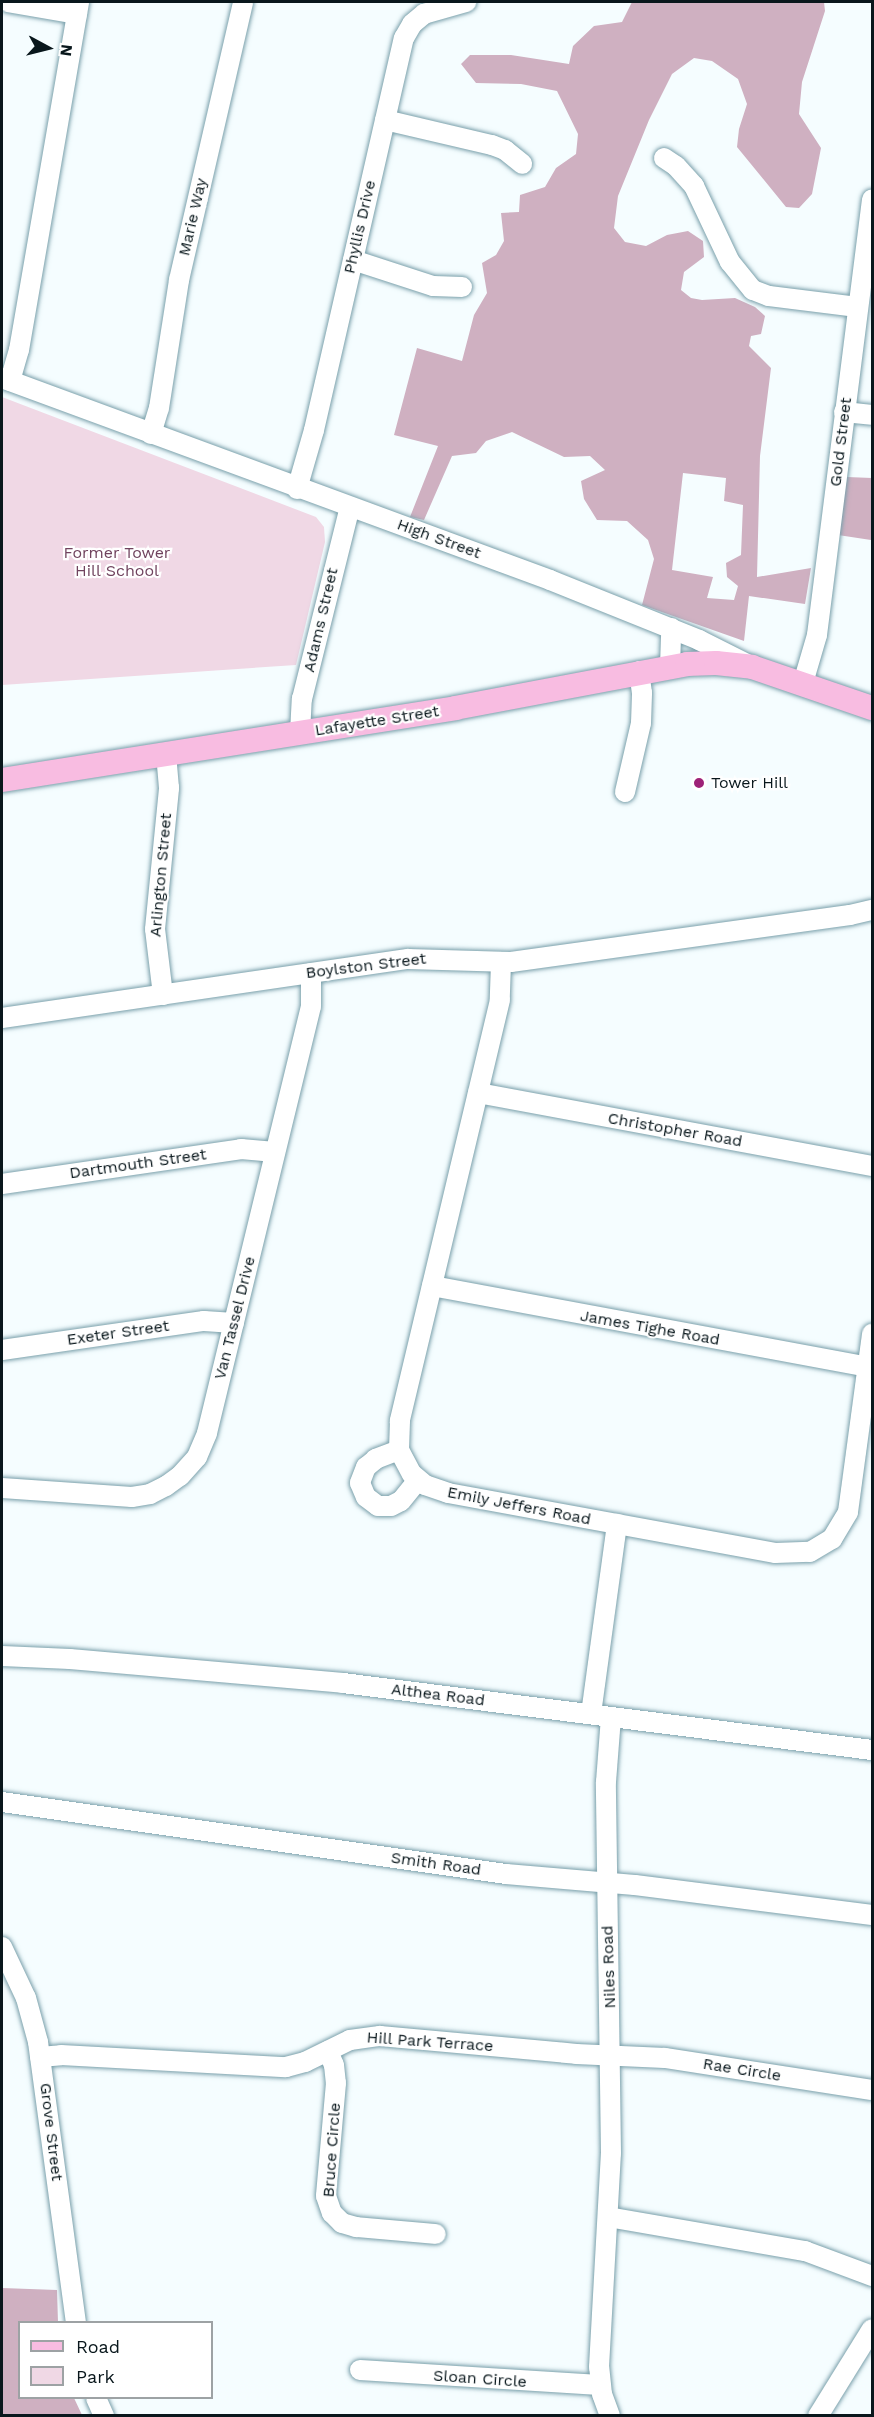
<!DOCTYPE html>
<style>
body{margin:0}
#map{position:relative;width:874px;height:2417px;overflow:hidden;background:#f5fdff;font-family:"Work Sans",sans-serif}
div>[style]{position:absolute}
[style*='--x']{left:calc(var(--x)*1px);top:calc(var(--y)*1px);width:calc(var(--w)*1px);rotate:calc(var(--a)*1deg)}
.green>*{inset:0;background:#f0d8e5}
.forest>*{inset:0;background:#cfb0c1}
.roads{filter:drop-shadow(0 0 2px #7aa0ab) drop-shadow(0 0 2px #7aa0ab)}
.minor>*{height:20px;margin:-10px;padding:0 10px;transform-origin:10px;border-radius:10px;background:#fff}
.major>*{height:24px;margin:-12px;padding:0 12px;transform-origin:12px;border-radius:12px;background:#f8bce1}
.dots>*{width:16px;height:16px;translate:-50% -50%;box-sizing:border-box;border:3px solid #fff;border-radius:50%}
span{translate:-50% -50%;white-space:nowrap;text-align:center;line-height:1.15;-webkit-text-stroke:4.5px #fff;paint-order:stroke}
.street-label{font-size:16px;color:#09171c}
.park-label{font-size:16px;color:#70435e}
.poi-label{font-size:16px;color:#09171c}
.left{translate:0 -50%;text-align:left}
.frame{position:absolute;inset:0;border:3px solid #09171c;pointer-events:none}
.legend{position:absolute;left:18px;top:2321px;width:195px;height:78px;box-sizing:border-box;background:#fff;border:2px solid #9da2a4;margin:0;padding:8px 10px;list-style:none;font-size:18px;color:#09171c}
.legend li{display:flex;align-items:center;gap:12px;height:30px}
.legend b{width:30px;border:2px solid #9da2a4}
.north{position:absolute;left:18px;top:18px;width:60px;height:60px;-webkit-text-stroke:4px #fff;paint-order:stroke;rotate:97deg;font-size:16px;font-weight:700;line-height:24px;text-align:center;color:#09171c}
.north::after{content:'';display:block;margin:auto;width:21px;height:27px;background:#09171c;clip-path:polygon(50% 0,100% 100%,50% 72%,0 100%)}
</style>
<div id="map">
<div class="green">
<div style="clip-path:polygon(2px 397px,316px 517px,324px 527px,325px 542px,296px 665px,2px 685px)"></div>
</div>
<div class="forest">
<div style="clip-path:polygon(evenodd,632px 2px,824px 2px,825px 11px,802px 82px,799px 114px,821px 148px,812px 194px,799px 208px,786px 207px,737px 147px,739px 129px,747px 104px,738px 79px,712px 61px,694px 58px,672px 74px,649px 120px,618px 196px,614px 228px,625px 242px,646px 246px,667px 235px,688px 231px,703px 241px,704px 257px,684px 272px,681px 290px,691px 298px,702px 300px,735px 298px,755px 307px,765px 316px,761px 334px,751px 336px,749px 346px,771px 368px,760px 456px,757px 577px,811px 568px,805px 604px,749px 596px,744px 641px,642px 605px,654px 559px,648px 540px,627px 521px,597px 520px,584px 499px,581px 481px,605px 470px,590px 456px,564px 457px,512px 432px,486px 441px,476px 453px,452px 456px,424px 520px,410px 517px,438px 446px,394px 435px,417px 348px,462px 361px,474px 315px,487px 293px,482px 263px,496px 255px,504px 241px,501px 213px,519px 212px,520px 195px,545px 187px,556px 168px,576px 154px,578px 134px,557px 91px,521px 84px,476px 83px,461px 64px,470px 55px,511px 55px,569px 64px,573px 46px,594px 26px,622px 22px,632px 2px,683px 473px,726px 478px,724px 501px,743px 505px,741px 555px,726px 563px,727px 577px,738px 586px,734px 600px,707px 598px,713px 577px,672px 570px,683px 473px)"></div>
<div style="clip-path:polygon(847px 477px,872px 478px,871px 540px,838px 535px)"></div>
<div style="clip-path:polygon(2px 2288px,57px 2290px,58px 2322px,20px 2322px,20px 2398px,74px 2398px,82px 2415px,2px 2415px)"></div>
</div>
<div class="roads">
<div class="minor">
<div style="--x:8;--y:2;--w:70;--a:9.9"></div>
<div style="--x:385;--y:120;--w:110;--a:13.2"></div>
<div style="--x:492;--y:145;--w:14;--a:21"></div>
<div style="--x:505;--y:150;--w:22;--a:39"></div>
<div style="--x:664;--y:158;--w:14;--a:34"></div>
<div style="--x:676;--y:166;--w:27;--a:48"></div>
<div style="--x:694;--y:186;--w:84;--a:64.7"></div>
<div style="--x:730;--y:262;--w:36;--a:51"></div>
<div style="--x:753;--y:290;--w:17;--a:21"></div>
<div style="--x:769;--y:296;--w:89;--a:7.1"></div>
<div style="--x:353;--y:260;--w:84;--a:18"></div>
<div style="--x:433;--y:286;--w:29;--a:2"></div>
<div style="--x:2;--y:378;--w:584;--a:20.23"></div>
<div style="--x:550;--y:580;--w:161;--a:21.9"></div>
<div style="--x:699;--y:640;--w:54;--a:26.6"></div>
<div style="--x:10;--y:381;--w:32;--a:-74"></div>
<div style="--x:19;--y:350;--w:353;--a:-80.2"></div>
<div style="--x:844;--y:412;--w:28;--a:6"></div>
<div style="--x:151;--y:434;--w:27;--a:-73"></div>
<div style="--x:159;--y:408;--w:130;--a:-81.1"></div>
<div style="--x:179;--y:280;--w:285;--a:-77"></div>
<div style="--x:297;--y:489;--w:61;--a:-73.9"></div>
<div style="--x:314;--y:430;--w:402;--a:-77.1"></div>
<div style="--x:404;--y:38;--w:16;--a:-60"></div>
<div style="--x:412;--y:24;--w:16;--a:-40"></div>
<div style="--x:424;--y:14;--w:44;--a:-15.9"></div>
<div style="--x:670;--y:666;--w:38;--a:-88"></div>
<div style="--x:803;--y:683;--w:50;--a:-73.7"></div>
<div style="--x:817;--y:635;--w:439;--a:-82.8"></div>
<div style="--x:300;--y:733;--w:34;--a:-87"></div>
<div style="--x:302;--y:699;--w:198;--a:-76"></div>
<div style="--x:625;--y:792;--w:71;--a:-76.9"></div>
<div style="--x:641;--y:723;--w:30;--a:-88"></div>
<div style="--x:642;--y:693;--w:22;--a:-98"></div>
<div style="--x:501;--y:963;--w:37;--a:92"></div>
<div style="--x:500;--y:1000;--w:433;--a:103.4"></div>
<div style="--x:400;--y:1421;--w:29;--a:92"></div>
<div style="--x:399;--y:1450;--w:27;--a:62"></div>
<div style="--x:412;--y:1474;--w:17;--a:40"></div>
<div style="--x:425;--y:1485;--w:24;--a:19"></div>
<div style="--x:448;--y:1493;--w:332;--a:10.4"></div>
<div style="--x:775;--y:1553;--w:35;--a:-2"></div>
<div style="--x:810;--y:1552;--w:26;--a:-31"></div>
<div style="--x:832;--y:1539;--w:31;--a:-59"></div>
<div style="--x:848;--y:1512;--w:180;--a:-82.3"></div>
<div style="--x:163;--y:995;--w:66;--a:-96.9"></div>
<div style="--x:155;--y:929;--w:142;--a:-84.3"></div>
<div style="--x:169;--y:788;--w:33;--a:-95"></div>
<div style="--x:2;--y:1018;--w:410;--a:-8.3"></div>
<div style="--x:408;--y:959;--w:103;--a:1.7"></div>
<div style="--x:511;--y:962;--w:342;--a:-7.9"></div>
<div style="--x:850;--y:915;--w:23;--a:-13"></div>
<div style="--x:478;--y:1093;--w:401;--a:10.5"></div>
<div style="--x:2;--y:1184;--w:242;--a:-8.3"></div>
<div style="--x:241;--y:1149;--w:34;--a:5"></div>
<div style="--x:432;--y:1286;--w:443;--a:10.5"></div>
<div style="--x:2;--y:1350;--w:204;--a:-8.2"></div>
<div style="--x:204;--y:1321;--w:30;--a:4"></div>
<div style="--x:399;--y:1450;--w:25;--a:159"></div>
<div style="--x:376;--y:1459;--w:13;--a:141"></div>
<div style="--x:366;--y:1467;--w:17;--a:111"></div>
<div style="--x:360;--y:1483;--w:15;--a:67"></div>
<div style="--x:366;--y:1497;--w:15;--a:37"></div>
<div style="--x:378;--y:1506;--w:13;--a:0"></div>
<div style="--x:391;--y:1506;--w:11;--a:-27"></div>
<div style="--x:401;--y:1501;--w:27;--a:-51"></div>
<div style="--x:2;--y:1488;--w:130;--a:4"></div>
<div style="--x:132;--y:1497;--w:18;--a:-9"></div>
<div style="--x:150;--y:1494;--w:18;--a:-27"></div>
<div style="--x:166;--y:1486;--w:17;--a:-36"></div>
<div style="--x:180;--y:1476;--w:25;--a:-48"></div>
<div style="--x:197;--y:1457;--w:26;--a:-67"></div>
<div style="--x:207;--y:1433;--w:439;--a:-76.3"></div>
<div style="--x:311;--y:1006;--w:33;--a:-90"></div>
<div style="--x:2;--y:1656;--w:68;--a:2.5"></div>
<div style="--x:70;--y:1659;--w:274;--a:5"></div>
<div style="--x:343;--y:1683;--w:533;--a:7.22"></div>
<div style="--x:591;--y:1714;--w:192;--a:-82.2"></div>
<div style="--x:2;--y:1802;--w:509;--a:8.13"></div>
<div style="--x:506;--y:1874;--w:129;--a:4.9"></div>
<div style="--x:635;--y:1885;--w:239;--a:7.2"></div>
<div style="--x:2;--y:1947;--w:56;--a:64.8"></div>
<div style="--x:26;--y:1998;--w:46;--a:74.7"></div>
<div style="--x:38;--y:2042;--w:283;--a:82.3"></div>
<div style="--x:328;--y:2051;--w:15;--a:67"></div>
<div style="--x:334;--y:2065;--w:18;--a:84"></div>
<div style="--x:336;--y:2083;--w:113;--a:95.1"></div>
<div style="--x:326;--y:2196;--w:18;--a:71"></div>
<div style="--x:332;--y:2213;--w:14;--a:45"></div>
<div style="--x:342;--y:2223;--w:15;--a:16"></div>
<div style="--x:356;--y:2227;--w:80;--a:5"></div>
<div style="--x:40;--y:2057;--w:21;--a:-5"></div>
<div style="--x:61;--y:2055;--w:225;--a:3.1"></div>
<div style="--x:286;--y:2067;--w:20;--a:-15"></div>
<div style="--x:305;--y:2062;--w:50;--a:-26.1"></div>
<div style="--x:350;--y:2040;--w:30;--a:-8"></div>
<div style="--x:380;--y:2036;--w:197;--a:5.2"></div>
<div style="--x:576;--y:2054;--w:89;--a:2.6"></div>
<div style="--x:665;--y:2058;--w:209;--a:8.8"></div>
<div style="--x:608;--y:2217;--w:200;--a:9.8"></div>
<div style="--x:805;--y:2251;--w:72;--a:20.5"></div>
<div style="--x:360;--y:2370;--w:240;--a:3.6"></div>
<div style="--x:96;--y:2398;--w:20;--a:66"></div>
<div style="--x:610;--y:2416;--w:23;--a:-110"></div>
<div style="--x:602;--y:2394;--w:27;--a:-96"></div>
<div style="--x:599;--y:2367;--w:214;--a:-86.8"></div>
<div style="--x:611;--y:2153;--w:371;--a:-90.8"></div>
<div style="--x:606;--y:1782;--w:65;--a:-85.6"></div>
<div style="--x:818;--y:2416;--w:102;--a:-58.2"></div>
</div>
<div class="major">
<div style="--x:2;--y:780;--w:459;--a:-9"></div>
<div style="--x:455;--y:708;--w:236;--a:-10.7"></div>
<div style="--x:687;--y:664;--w:29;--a:-2"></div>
<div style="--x:716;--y:663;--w:36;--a:6"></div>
<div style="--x:752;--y:667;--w:127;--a:18.9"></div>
</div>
</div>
<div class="dots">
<div style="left:699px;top:783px;background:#9e2278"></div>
</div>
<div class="street-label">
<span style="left:193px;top:217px;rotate:-77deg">Marie Way</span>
<span style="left:360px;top:227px;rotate:-77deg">Phyllis Drive</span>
<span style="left:841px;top:442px;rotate:-83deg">Gold Street</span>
<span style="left:439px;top:539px;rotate:20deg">High Street</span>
<span style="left:321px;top:620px;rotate:-77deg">Adams Street</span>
<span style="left:377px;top:721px;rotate:-9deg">Lafayette Street</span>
<span style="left:161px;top:875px;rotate:-85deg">Arlington Street</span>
<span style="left:366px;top:966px;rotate:-7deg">Boylston Street</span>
<span style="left:675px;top:1130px;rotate:10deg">Christopher Road</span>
<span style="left:138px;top:1164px;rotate:-8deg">Dartmouth Street</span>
<span style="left:235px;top:1318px;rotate:-76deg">Van Tassel Drive</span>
<span style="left:650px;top:1328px;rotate:10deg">James Tighe Road</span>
<span style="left:118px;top:1333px;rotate:-8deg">Exeter Street</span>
<span style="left:519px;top:1506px;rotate:11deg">Emily Jeffers Road</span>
<span style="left:438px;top:1695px;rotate:7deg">Althea Road</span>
<span style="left:436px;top:1864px;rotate:8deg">Smith Road</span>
<span style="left:609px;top:1967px;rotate:-92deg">Niles Road</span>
<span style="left:430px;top:2042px;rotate:4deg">Hill Park Terrace</span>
<span style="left:742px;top:2070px;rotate:9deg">Rae Circle</span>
<span style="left:51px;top:2132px;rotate:83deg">Grove Street</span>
<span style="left:332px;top:2150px;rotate:-86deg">Bruce Circle</span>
<span style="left:480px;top:2379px;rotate:4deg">Sloan Circle</span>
</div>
<div class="park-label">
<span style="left:117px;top:562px">Former Tower<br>Hill School</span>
</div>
<div class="poi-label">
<span class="left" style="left:711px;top:783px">Tower Hill</span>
</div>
<div class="frame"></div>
<ul class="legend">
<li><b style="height:8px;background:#f8bce1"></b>Road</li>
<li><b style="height:16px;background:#f0d8e5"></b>Park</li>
</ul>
<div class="north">N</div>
</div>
